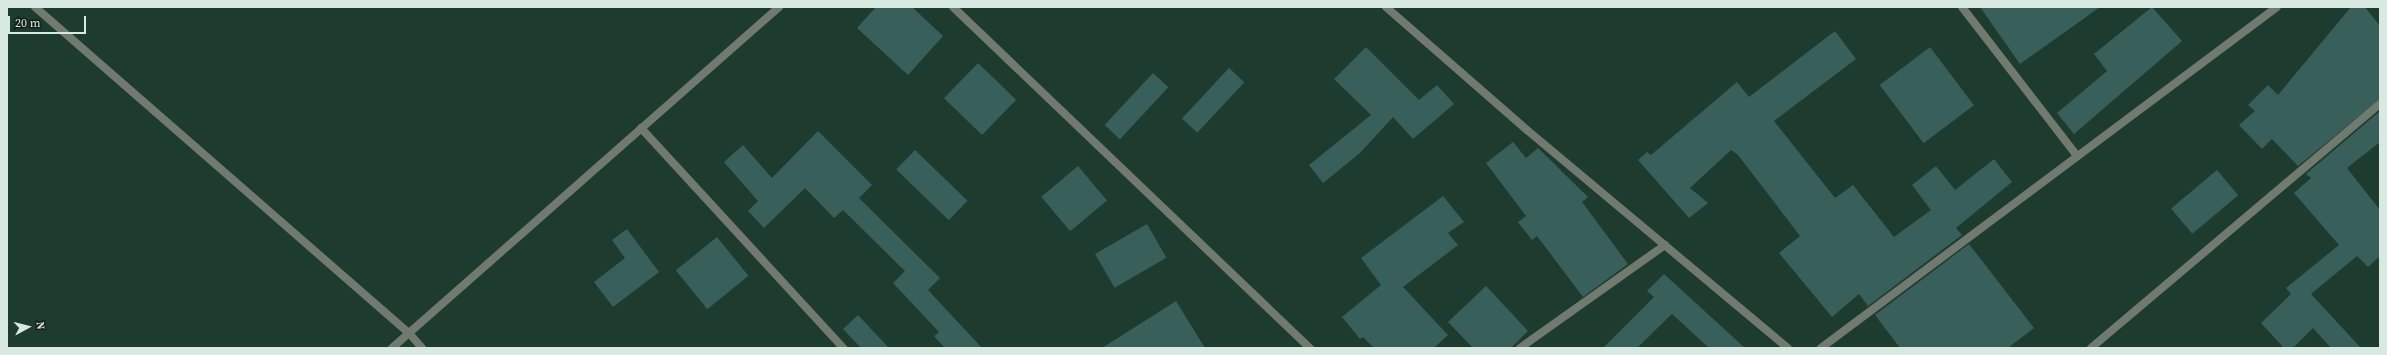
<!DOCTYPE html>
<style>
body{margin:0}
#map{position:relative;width:2387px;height:355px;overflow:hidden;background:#1d3b2e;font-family:"Source Serif 4",serif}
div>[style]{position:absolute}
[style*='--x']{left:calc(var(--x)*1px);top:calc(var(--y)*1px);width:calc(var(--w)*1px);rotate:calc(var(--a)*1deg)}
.building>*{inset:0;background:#395f5b;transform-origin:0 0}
.minor>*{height:8px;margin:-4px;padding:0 4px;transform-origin:4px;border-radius:4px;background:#717a6f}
.tertiary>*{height:8px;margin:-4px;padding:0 4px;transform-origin:4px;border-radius:4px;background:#717a6f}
span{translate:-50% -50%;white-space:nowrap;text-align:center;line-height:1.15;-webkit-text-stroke:3.5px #121f19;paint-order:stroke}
.frame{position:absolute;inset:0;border:8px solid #d7e9e0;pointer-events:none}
.north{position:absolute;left:8px;top:307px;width:40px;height:40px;-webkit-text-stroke:3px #121f19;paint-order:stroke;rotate:83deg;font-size:11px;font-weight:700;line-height:16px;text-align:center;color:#d7e9e0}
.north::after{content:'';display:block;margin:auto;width:14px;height:18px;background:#d7e9e0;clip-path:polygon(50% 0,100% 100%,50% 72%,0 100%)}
.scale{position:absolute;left:8px;top:16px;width:78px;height:18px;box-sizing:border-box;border:2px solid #d7e9e0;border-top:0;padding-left:5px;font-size:12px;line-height:14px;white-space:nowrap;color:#d7e9e0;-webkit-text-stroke:3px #121f19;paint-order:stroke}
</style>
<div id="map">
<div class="building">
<div style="clip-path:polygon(876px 7px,912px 7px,943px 36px,908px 75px,857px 28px)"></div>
<div style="clip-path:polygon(1980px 7px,2100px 7px,2020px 64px)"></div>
<div style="clip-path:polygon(2152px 7px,2182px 41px,2074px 134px,2057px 113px,2107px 71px,2094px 54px)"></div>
<div style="clip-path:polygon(2351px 7px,2365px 7px,2380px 26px,2380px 99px,2298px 166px,2272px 139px,2262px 149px,2239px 125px,2255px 111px,2248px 105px,2268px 85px,2278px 95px)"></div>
<div style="clip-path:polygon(1835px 31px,1856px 59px,1774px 121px,1835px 198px,1853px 185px,1894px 237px,1931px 210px,1912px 185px,1936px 166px,1955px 190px,1994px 159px,2012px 182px,1956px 228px,1962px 235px,1868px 306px,1859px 294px,1832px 317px,1779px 253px,1800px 236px,1738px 155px,1731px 150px,1690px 188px,1708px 203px,1689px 218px,1638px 160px,1647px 152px,1651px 155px,1737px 82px,1749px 97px)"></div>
<div style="clip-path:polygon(1366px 47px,1419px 100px,1437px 85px,1454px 104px,1413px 139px,1393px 117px,1360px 153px,1323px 183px,1309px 165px,1371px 115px,1334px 79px)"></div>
<div style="left:1930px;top:47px;width:73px;height:63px;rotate:53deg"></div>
<div style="left:978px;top:63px;width:53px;height:49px;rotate:44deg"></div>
<div style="left:1229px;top:68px;width:21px;height:69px;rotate:43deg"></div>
<div style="left:1153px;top:73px;width:21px;height:71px;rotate:43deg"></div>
<div style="clip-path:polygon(2380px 111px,2380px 142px,2347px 168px,2380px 210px,2380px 256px,2368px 267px,2357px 256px,2311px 294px,2361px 348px,2331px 348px,2313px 328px,2293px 348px,2284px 348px,2261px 323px,2291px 294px,2286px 288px,2339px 245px,2294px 193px,2311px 178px,2306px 174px)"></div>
<div style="clip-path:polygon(818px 131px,872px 185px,859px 198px,940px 278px,928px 290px,982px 348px,945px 348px,934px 336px,939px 332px,893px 283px,905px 271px,843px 210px,834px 218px,805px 188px,764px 228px,748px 211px,758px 201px,724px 162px,743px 145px,772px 178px)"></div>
<div style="clip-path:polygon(1513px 142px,1526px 158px,1538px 148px,1588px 197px,1582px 202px,1628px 264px,1583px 297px,1537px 236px,1532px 240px,1518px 222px,1526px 216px,1486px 163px)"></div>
<div style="left:915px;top:150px;width:73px;height:27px;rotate:44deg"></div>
<div style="left:1078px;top:166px;width:45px;height:48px;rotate:50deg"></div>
<div style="left:2217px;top:170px;width:33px;height:60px;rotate:50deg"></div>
<div style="clip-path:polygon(1443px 196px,1464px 222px,1448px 233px,1458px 245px,1403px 287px,1448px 335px,1434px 348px,1374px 348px,1363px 337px,1360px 339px,1342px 317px,1381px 285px,1361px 258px)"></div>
<div style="left:1147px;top:224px;width:39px;height:60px;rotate:60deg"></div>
<div style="clip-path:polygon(627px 229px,659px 272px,613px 307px,594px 282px,625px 258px,612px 240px)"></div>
<div style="left:717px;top:237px;width:50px;height:53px;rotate:51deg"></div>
<div style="clip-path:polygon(1969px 244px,2034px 328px,2008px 348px,1900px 348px,1875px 315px)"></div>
<div style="clip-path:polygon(1664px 274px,1745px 348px,1709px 348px,1672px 314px,1637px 348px,1603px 348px,1654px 297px,1647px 291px)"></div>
<div style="clip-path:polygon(1486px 286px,1528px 331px,1511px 348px,1473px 348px,1448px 322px)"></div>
<div style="clip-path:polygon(1176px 301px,1205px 348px,1102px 348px)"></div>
<div style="clip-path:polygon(858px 315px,889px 348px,861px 348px,843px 329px)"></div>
</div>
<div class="minor">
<div style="--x:35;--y:7;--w:496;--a:41.1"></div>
<div style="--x:409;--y:333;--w:20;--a:49"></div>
<div style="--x:953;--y:7;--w:494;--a:43.7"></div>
<div style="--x:1962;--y:7;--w:188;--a:52.3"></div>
<div style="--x:641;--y:128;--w:299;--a:47.4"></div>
<div style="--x:392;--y:348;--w:516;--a:-41.38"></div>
<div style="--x:1520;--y:348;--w:178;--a:-35.4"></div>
<div style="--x:1821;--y:348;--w:569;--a:-36.79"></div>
</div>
<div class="tertiary">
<div style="--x:1386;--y:7;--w:187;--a:41.1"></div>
<div style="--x:1527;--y:130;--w:340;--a:39.9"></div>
<div style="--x:2091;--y:348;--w:378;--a:-40.2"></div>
</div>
<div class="frame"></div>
<div class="north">N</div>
<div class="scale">20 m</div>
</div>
